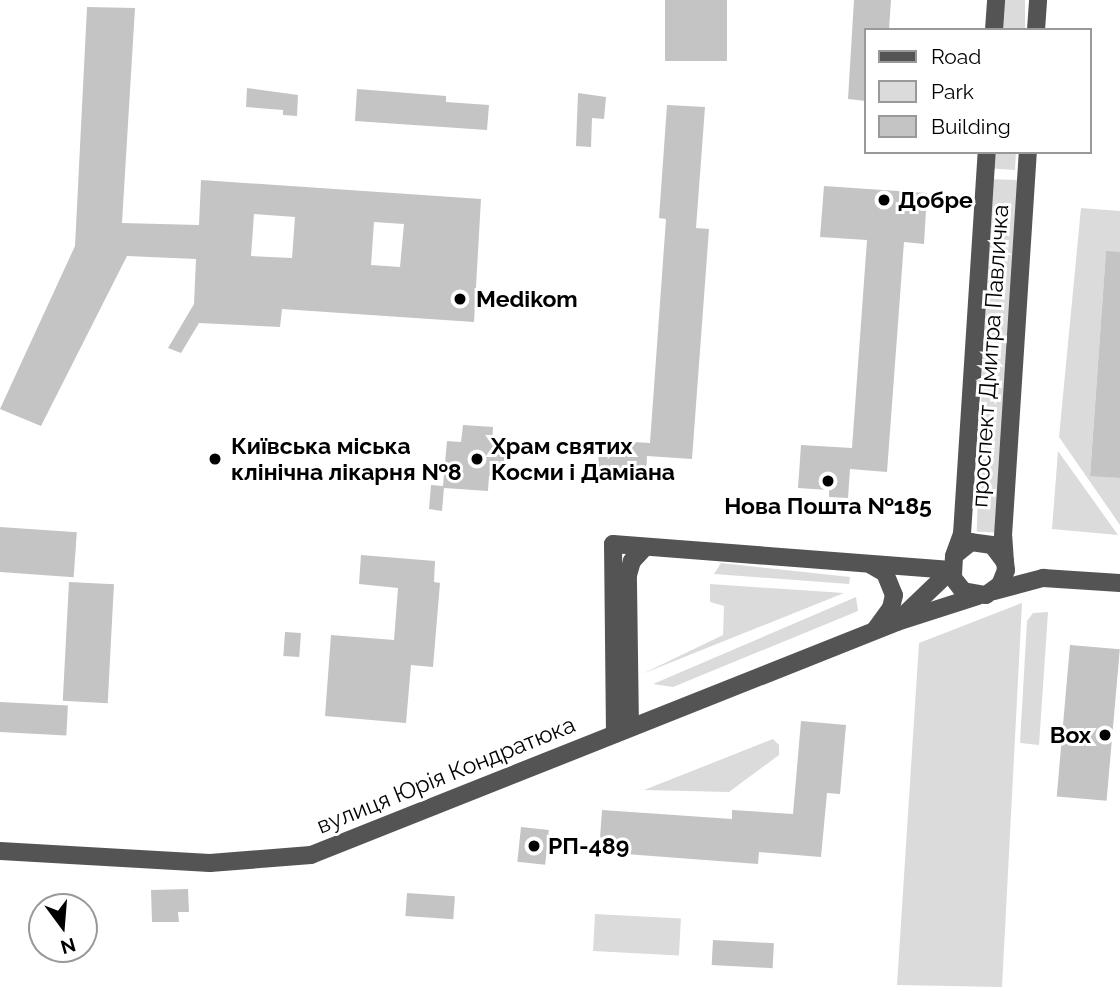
<!DOCTYPE html>
<meta charset="utf-8">
<style>
body{margin:0}
#map{position:relative;width:1120px;height:991px;overflow:hidden;background:#fff;font-family:Raleway,sans-serif}
div>[style]{position:absolute}
[style*='--x']{left:calc(var(--x)*1px);top:calc(var(--y)*1px);width:calc(var(--w)*1px);rotate:calc(var(--a)*1deg)}
.green>*{inset:0;background:#dbdbdb;transform-origin:0 0}
.building>*{inset:0;background:#c4c4c4;transform-origin:0 0}
.minor>*{height:18px;margin:-9px;padding:0 9px;transform-origin:9px;border-radius:9px;background:#545454}
.dots>*{width:19px;height:19px;translate:-50% -50%;box-sizing:border-box;border:4px solid #fff;border-radius:50%}
span{translate:-50% -50%;white-space:nowrap;text-align:center;line-height:1.15;-webkit-text-stroke:6px #fff;paint-order:stroke}
.poi-label{font-size:23px;color:#000;font-weight:700}
.left{translate:0 -50%;text-align:left}
.right{translate:-100% -50%;text-align:right}
.street-label{font-size:23px;color:#000}
.legend{position:absolute;left:864px;top:28px;width:228px;height:126px;box-sizing:border-box;background:#fff;border:2px solid #999;margin:0;padding:9px 12px;list-style:none;font-size:21px;color:#000}
.legend li{display:flex;align-items:center;gap:14px;height:35px}
.legend b{width:35px;border:2px solid #999}
.north{position:absolute;left:28px;top:893px;width:70px;height:70px;box-sizing:border-box;background:#fff;border:2px solid #999;border-radius:50%;rotate:164deg;font-size:19px;font-weight:700;line-height:28px;text-align:center;color:#000}
.north::after{content:'';display:block;margin:auto;width:24px;height:32px;background:#000;clip-path:polygon(50% 0,100% 100%,50% 72%,0 100%)}
</style>
<div id="map">
<div class="green">
<div style="left:1000px;top:0;width:25px;height:30px"></div>
<div style="clip-path:polygon(988px 152px,1016px 152px,1015px 170px,986px 168px)"></div>
<div style="left:989px;top:179px;width:29px;height:353px;rotate:2deg"></div>
<div style="clip-path:polygon(1081px 208px,1120px 211px,1120px 252px,1106px 252px,1090px 475px,1120px 478px,1120px 525px,1059px 437px)"></div>
<div style="clip-path:polygon(1058px 451px,1118px 535px,1052px 529px)"></div>
<div style="clip-path:polygon(721px 563px,850px 577px,849px 584px,714px 574px)"></div>
<div style="clip-path:polygon(710px 584px,844px 593px,642px 674px,723px 635px,724px 606px,710px 602px)"></div>
<div style="clip-path:polygon(856px 597px,858px 611px,673px 687px,653px 684px)"></div>
<div style="clip-path:polygon(1022px 603px,1002px 987px,897px 985px,919px 643px)"></div>
<div style="clip-path:polygon(1048px 612px,1039px 745px,1020px 743px,1027px 621px,1033px 613px)"></div>
<div style="clip-path:polygon(773px 739px,779px 745px,779px 755px,729px 792px,644px 790px)"></div>
<div style="left:595px;top:914px;width:86px;height:37px;rotate:3deg"></div>
</div>
<div class="building">
<div style="left:665px;top:0;width:62px;height:61px"></div>
<div style="clip-path:polygon(854px 0,891px 0,889px 30px,866px 30px,866px 101px,848px 99px)"></div>
<div style="clip-path:polygon(evenodd,87px 7px,135px 8px,122px 223px,199px 225px,201px 180px,481px 199px,474px 322px,282px 309px,280px 327px,199px 323px,181px 353px,168px 348px,194px 304px,196px 259px,127px 256px,41px 426px,0 409px,75px 246px,87px 7px,254px 214px,295px 217px,292px 258px,251px 256px,254px 214px,87px 7px,374px 222px,404px 224px,400px 267px,371px 265px,374px 222px)"></div>
<div style="clip-path:polygon(247px 88px,298px 95px,297px 116px,283px 115px,283px 110px,246px 107px)"></div>
<div style="clip-path:polygon(357px 89px,446px 96px,446px 102px,489px 105px,487px 130px,355px 121px)"></div>
<div style="clip-path:polygon(578px 93px,606px 97px,604px 119px,592px 118px,591px 147px,576px 146px)"></div>
<div style="clip-path:polygon(667px 105px,705px 107px,696px 228px,709px 229px,692px 459px,647px 456px,646px 478px,597px 475px,600px 440px,650px 443px,666px 219px,659px 218px)"></div>
<div style="clip-path:polygon(824px 186px,927px 193px,924px 244px,904px 242px,887px 472px,850px 469px,848px 498px,829px 497px,829px 490px,798px 488px,801px 445px,852px 448px,867px 240px,820px 237px)"></div>
<div style="clip-path:polygon(1106px 251px,1120px 252px,1120px 478px,1090px 476px)"></div>
<div style="clip-path:polygon(463px 425px,493px 427px,492px 444px,510px 445px,507px 477px,489px 476px,488px 491px,444px 488px,442px 511px,429px 509px,431px 485px,443px 486px,447px 441px,461px 442px)"></div>
<div style="left:0;top:527px;width:77px;height:45px;rotate:4deg"></div>
<div style="clip-path:polygon(361px 555px,435px 561px,434px 582px,440px 583px,433px 667px,411px 665px,406px 723px,325px 716px,331px 635px,394px 640px,398px 588px,359px 584px)"></div>
<div style="left:69px;top:582px;width:45px;height:119px;rotate:3deg"></div>
<div style="left:285px;top:632px;width:16px;height:24px;rotate:4deg"></div>
<div style="left:1070px;top:645px;width:50px;height:152px;rotate:5deg"></div>
<div style="left:0;top:702px;width:68px;height:30px;rotate:3deg"></div>
<div style="clip-path:polygon(801px 721px,846px 725px,840px 794px,827px 793px,821px 857px,759px 852px,758px 864px,599px 852px,602px 810px,732px 819px,732px 810px,793px 814px)"></div>
<div style="left:521px;top:827px;width:28px;height:35px;rotate:6deg"></div>
<div style="clip-path:polygon(188px 889px,189px 912px,178px 912px,179px 922px,152px 922px,151px 890px)"></div>
<div style="left:407px;top:893px;width:48px;height:23px;rotate:4deg"></div>
<div style="left:713px;top:940px;width:61px;height:25px;rotate:3deg"></div>
</div>
<div class="minor">
<div style="--x:994;--y:30;--w:30;--a:-86"></div>
<div style="--x:1036;--y:30;--w:30;--a:-86"></div>
<div style="--x:955;--y:553;--w:20;--a:-70"></div>
<div style="--x:962;--y:534;--w:383;--a:-86.3"></div>
<div style="--x:1005;--y:562;--w:21;--a:-127"></div>
<div style="--x:992;--y:545;--w:21;--a:-172"></div>
<div style="--x:971;--y:542;--w:22;--a:141"></div>
<div style="--x:954;--y:556;--w:22;--a:93"></div>
<div style="--x:953;--y:578;--w:16;--a:52"></div>
<div style="--x:963;--y:591;--w:23;--a:10"></div>
<div style="--x:986;--y:595;--w:17;--a:-36"></div>
<div style="--x:1000;--y:585;--w:16;--a:-68"></div>
<div style="--x:1006;--y:570;--w:8;--a:-97"></div>
<div style="--x:1005;--y:562;--w:26;--a:-94"></div>
<div style="--x:1003;--y:536;--w:385;--a:-86.3"></div>
<div style="--x:871;--y:565;--w:16;--a:30"></div>
<div style="--x:885;--y:573;--w:24;--a:68"></div>
<div style="--x:894;--y:595;--w:13;--a:103"></div>
<div style="--x:891;--y:608;--w:26;--a:126"></div>
<div style="--x:994;--y:591;--w:51;--a:-14.9"></div>
<div style="--x:1043;--y:578;--w:77;--a:3.7"></div>
<div style="--x:902;--y:617;--w:68;--a:-43.8"></div>
<div style="--x:630;--y:727;--w:152;--a:-90.8"></div>
<div style="--x:628;--y:575;--w:15;--a:-74"></div>
<div style="--x:632;--y:561;--w:19;--a:-47"></div>
<div style="--x:615;--y:734;--w:190;--a:-90.6"></div>
<div style="--x:613;--y:544;--w:339;--a:4.4"></div>
<div style="--x:0;--y:851;--w:210;--a:3.3"></div>
<div style="--x:210;--y:863;--w:101;--a:-4.5"></div>
<div style="--x:311;--y:855;--w:631;--a:-21.68"></div>
<div style="--x:897;--y:622;--w:85;--a:-17.8"></div>
</div>
<div class="dots">
<div style="left:884px;top:200px;background:#000"></div>
<div style="left:460px;top:299px;background:#000"></div>
<div style="left:215px;top:459px;background:#000"></div>
<div style="left:477px;top:459px;background:#000"></div>
<div style="left:828px;top:481px;background:#000"></div>
<div style="left:1105px;top:735px;background:#000"></div>
<div style="left:534px;top:846px;background:#000"></div>
</div>
<div class="poi-label">
<span class="left" style="left:898px;top:200px">Добре</span>
<span class="left" style="left:476px;top:299px">Medikom</span>
<span class="left" style="left:231px;top:459px">Київська міська<br>клінічна лікарня №8</span>
<span class="left" style="left:491px;top:459px">Храм святих<br>Косми і Даміана</span>
<span style="left:828px;top:506px">Нова Пошта №185</span>
<span class="right" style="left:1091px;top:735px">Box</span>
<span class="left" style="left:548px;top:846px">РП-489</span>
</div>
<div class="street-label">
<span style="left:990px;top:356px;rotate:-86deg">проспект Дмитра Павличка</span>
<span style="left:446px;top:775px;rotate:-22deg">вулиця Юрія Кондратюка</span>
</div>
<ul class="legend">
<li><b style="height:9px;background:#545454"></b>Road</li>
<li><b style="height:19px;background:#dbdbdb"></b>Park</li>
<li><b style="height:19px;background:#c4c4c4"></b>Building</li>
</ul>
<div class="north">N</div>
</div>
